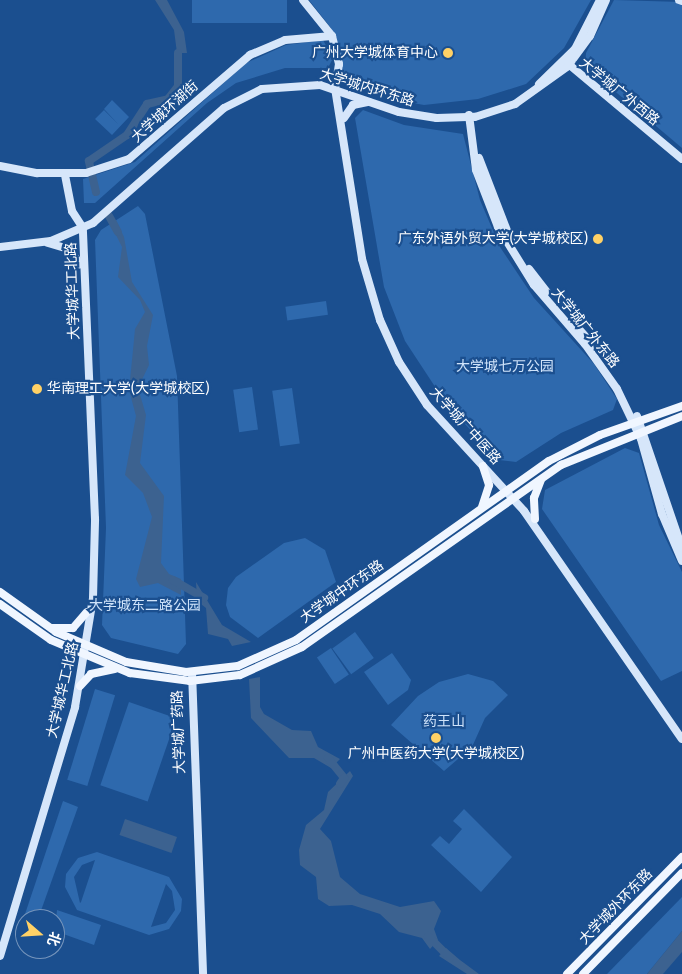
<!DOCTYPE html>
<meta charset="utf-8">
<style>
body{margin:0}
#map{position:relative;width:682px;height:974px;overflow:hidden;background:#1b4f8f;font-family:"Fira Sans Condensed","Noto Sans SC",sans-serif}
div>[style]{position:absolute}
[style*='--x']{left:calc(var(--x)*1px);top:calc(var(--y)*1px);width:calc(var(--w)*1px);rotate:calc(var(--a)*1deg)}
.green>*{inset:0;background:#2e69ad;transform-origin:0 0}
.water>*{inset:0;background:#3c6290;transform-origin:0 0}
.river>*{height:8px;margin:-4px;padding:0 4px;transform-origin:4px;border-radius:4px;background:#3c6290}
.secondary>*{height:8px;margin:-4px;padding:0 4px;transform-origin:4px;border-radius:4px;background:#d6e6fa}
.primary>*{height:8px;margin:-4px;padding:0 4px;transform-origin:4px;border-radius:4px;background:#f0f6ff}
.dots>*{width:14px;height:14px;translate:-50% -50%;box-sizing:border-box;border:2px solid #1b4f8f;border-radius:50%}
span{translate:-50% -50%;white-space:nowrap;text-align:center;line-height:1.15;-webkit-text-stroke:4.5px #1b4f8f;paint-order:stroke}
.poi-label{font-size:14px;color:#fff}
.right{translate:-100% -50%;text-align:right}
.left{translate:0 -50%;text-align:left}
.street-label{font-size:14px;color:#fff}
.park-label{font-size:14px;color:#cfe3fa}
.north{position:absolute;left:15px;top:909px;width:50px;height:50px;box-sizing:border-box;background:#1b4f8f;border:1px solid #7695bc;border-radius:50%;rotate:109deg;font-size:14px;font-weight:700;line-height:20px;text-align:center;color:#fff}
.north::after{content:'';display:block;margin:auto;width:18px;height:22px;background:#ffd166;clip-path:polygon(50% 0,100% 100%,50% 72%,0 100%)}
</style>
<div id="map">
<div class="green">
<div style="left:192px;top:0;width:95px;height:23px"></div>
<div style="clip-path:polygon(309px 0,591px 0,564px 48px,526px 84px,478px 99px,424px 105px,390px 99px,340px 77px,331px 28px)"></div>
<div style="clip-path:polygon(614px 0,682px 2px,682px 148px,585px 66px,586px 53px)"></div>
<div style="clip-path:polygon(323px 40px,333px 58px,328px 68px,285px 68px,236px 83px,207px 103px,95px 203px,84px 203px,83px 179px,135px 162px,246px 63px,286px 45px)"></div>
<div style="clip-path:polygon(112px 100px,129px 117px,112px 135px,95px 119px,104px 110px,118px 124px,104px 109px)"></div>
<div style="clip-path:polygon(363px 110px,404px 125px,463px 134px,480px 200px,500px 247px,534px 298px,594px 364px,617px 399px,613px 410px,561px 433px,516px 462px,499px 460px,447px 405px,405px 341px,384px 287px,355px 118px)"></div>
<div style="clip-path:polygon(138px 206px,145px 214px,177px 376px,186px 644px,178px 654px,111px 638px,102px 625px,106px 528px,95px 240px,101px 230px)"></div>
<div style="left:326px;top:301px;width:14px;height:41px;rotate:82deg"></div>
<div style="left:252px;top:387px;width:43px;height:19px;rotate:82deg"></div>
<div style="left:292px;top:388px;width:56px;height:20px;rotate:82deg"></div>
<div style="clip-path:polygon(625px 448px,639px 453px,659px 525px,682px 572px,682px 671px,661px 681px,542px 509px,545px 490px)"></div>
<div style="clip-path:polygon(305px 538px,325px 550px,336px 582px,258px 638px,230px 617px,226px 605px,228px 588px,236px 577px,284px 543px)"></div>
<div style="left:355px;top:632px;width:32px;height:28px;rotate:54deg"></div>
<div style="left:331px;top:648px;width:32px;height:17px;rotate:56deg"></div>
<div style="clip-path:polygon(392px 653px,411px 680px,408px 690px,388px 705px,364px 672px)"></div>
<div style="clip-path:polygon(468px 674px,493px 681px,508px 695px,485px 718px,472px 747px,444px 771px,391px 725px,418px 696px,439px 682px)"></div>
<div style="left:95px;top:689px;width:21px;height:95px;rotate:17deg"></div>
<div style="left:129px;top:702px;width:50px;height:88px;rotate:19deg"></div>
<div style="clip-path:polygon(63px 801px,78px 807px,38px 919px,29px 919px,24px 917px)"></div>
<div style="clip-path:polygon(464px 809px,512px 857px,481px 892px,431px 845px,440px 836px,449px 844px,462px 829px,453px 821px)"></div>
<div style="clip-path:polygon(evenodd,97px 852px,169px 877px,182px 899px,181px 911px,169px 929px,149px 935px,77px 910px,65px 887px,66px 874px,78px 858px,97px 852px,95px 860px,81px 902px,80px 903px,74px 877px,82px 865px,95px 860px,97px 852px,166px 884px,172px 891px,175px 910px,166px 923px,151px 927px,166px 884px)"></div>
<div style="clip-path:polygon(682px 897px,682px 931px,647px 974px,607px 974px)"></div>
<div style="clip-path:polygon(57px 910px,101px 925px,94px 945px,55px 931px)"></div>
</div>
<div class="water">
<div style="clip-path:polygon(155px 0,167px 0,184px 32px,187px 53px,177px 53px,174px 30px)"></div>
<div style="clip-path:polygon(116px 220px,124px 237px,132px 282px,153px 315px,147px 346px,149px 365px,138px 388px,146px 415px,140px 463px,164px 496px,161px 563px,169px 574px,181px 579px,181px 595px,158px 583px,140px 587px,136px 579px,152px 517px,143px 493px,125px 475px,136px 416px,129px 390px,133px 350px,135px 329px,145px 312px,140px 300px,118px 277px,122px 247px,111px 225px)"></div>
<div style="clip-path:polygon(196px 582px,222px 625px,251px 642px,232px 646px,228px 639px,208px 634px,206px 608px,197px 601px)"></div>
<div style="clip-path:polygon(260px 677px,260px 707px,264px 714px,292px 730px,311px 731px,318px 747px,340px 759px,331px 768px,314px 758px,289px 758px,251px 718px,249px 679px)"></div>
<div style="clip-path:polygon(350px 771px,353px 776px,320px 829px,331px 841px,340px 877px,360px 894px,400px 907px,434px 901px,441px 911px,434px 929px,438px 940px,430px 949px,422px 938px,399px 932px,380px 914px,352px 905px,329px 906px,318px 899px,316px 877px,300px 865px,299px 850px,306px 825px,324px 810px,328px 792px)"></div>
<div style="left:125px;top:819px;width:55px;height:17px;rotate:19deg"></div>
<div style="clip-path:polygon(682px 931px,682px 952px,663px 974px,647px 974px)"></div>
<div style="clip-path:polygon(446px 948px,460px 960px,479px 974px,467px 974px,439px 956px)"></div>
</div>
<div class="river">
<div style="--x:96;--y:192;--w:32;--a:-103"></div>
<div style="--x:89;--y:161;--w:46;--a:-34.4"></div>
<div style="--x:127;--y:135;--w:37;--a:-57"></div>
<div style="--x:147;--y:104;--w:22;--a:-13"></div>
<div style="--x:168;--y:99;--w:16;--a:-52"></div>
<div style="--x:178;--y:86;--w:33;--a:-90"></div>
<div style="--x:109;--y:216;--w:18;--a:61"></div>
<div style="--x:173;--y:580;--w:36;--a:30"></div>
<div style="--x:328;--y:758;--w:26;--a:51"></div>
<div style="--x:344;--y:778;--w:7;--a:124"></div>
<div style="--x:428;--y:936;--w:31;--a:45"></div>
</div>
<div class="secondary">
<div style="--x:679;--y:0;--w:3;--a:18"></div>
<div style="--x:332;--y:36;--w:29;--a:76"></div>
<div style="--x:339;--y:64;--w:24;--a:99"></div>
<div style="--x:335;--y:88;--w:173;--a:81"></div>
<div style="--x:362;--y:259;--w:64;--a:73.6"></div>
<div style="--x:380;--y:320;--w:46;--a:65.7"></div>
<div style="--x:399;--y:362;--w:51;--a:56.9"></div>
<div style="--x:427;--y:405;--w:144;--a:47.5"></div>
<div style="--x:524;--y:511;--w:277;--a:55.3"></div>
<div style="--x:566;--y:62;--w:151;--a:39.9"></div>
<div style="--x:539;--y:84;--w:50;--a:-44.2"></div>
<div style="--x:575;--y:49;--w:55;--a:-63"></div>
<div style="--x:469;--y:115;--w:55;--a:82.7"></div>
<div style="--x:476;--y:170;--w:61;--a:68.9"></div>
<div style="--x:498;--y:227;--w:68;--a:58.2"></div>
<div style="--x:534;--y:285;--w:78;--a:49.2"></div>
<div style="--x:585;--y:344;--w:55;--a:54.6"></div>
<div style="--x:617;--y:389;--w:55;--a:64.4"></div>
<div style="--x:641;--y:439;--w:78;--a:74.4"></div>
<div style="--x:662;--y:514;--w:51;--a:66.9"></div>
<div style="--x:344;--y:118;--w:16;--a:-55"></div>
<div style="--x:353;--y:105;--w:16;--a:-11"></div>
<div style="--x:479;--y:158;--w:89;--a:68.9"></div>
<div style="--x:0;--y:166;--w:38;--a:11"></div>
<div style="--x:37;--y:173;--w:49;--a:0"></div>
<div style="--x:86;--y:173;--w:45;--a:-18"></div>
<div style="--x:129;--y:159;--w:160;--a:-40.7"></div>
<div style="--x:250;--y:55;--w:38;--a:-23"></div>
<div style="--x:285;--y:40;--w:47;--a:-4.9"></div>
<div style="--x:332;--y:36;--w:46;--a:-128.9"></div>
<div style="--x:48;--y:243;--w:22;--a:16"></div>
<div style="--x:69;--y:249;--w:19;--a:54"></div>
<div style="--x:0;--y:247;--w:51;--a:-6.7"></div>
<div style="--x:51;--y:241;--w:46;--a:-23.2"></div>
<div style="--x:93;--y:223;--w:174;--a:-41.3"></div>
<div style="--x:224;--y:108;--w:42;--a:-26.6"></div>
<div style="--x:262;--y:89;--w:58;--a:-3.9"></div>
<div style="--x:320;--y:85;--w:83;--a:18.9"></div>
<div style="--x:399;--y:112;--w:38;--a:9"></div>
<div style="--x:437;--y:118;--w:38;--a:-2"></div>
<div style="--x:475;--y:117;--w:42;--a:-18"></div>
<div style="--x:515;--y:104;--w:65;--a:-35.6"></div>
<div style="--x:568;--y:66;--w:37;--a:-54"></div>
<div style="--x:590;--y:36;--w:39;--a:-66"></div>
<div style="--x:529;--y:269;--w:29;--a:52"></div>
<div style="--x:577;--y:327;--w:25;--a:48"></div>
<div style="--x:637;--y:416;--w:139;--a:71.2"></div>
<div style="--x:192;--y:672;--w:302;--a:87.9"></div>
<div style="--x:0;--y:956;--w:260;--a:-73.2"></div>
<div style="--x:75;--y:707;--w:110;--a:-80.6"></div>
<div style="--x:93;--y:598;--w:79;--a:-88.5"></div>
<div style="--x:95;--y:519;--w:291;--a:-92.4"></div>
<div style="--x:83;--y:228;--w:20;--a:-123"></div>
<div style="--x:72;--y:211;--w:38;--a:-101"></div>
</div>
<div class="primary">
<div style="--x:482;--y:507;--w:23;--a:-72"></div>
<div style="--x:489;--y:485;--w:20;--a:-108"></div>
<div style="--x:535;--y:519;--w:21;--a:-93"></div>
<div style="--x:534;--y:498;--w:19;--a:-69"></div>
<div style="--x:0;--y:592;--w:69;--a:35.5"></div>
<div style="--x:56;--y:632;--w:76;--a:23.2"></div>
<div style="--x:126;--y:662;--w:61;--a:9.5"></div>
<div style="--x:186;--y:672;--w:52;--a:-6.6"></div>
<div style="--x:238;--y:666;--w:64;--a:-24.1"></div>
<div style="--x:296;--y:640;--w:310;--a:-35.3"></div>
<div style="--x:549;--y:461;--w:57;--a:-27"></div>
<div style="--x:600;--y:435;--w:87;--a:-19.5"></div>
<div style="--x:0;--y:604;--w:62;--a:35.2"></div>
<div style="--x:51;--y:640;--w:86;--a:22.7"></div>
<div style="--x:130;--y:673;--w:61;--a:7.6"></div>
<div style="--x:190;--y:681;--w:50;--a:-6.8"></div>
<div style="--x:240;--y:675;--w:68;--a:-24.3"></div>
<div style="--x:302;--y:647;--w:317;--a:-35.1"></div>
<div style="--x:561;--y:465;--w:131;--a:-22"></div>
<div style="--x:52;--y:628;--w:21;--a:0"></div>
<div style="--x:73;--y:628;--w:21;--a:-49"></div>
<div style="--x:80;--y:686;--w:16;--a:-47"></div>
<div style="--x:91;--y:674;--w:24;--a:-12"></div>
<div style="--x:567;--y:974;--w:164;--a:-45.5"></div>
<div style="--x:583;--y:974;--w:141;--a:-45.6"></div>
</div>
<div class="dots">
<div style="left:448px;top:53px;background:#ffd166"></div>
<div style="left:598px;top:239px;background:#ffd166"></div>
<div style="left:37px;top:389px;background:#ffd166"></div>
<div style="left:436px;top:738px;background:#ffd166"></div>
</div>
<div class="poi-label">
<span class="right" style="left:438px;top:53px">广州大学城体育中心</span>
<span class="right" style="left:588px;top:239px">广东外语外贸大学(大学城校区)</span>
<span class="left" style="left:47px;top:389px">华南理工大学(大学城校区)</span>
<span style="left:436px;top:754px">广州中医药大学(大学城校区)</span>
</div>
<div class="street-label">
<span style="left:367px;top:88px;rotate:17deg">大学城内环东路</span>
<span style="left:619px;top:92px;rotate:39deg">大学城广外西路</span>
<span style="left:165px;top:112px;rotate:-42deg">大学城环湖街</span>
<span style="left:73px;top:291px;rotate:-92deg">大学城华工北路</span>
<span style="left:585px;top:328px;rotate:51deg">大学城广外东路</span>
<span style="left:465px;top:426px;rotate:48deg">大学城广中医路</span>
<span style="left:342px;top:592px;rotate:-35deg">大学城中环东路</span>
<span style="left:63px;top:690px;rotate:-77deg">大学城华工北路</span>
<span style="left:179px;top:732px;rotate:-92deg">大学城广药路</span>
<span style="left:616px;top:907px;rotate:-46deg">大学城外环东路</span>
</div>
<div class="park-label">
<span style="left:505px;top:367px">大学城七万公园</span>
<span style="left:145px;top:606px">大学城东二路公园</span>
<span style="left:444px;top:722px">药王山</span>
</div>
<div class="north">北</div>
</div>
